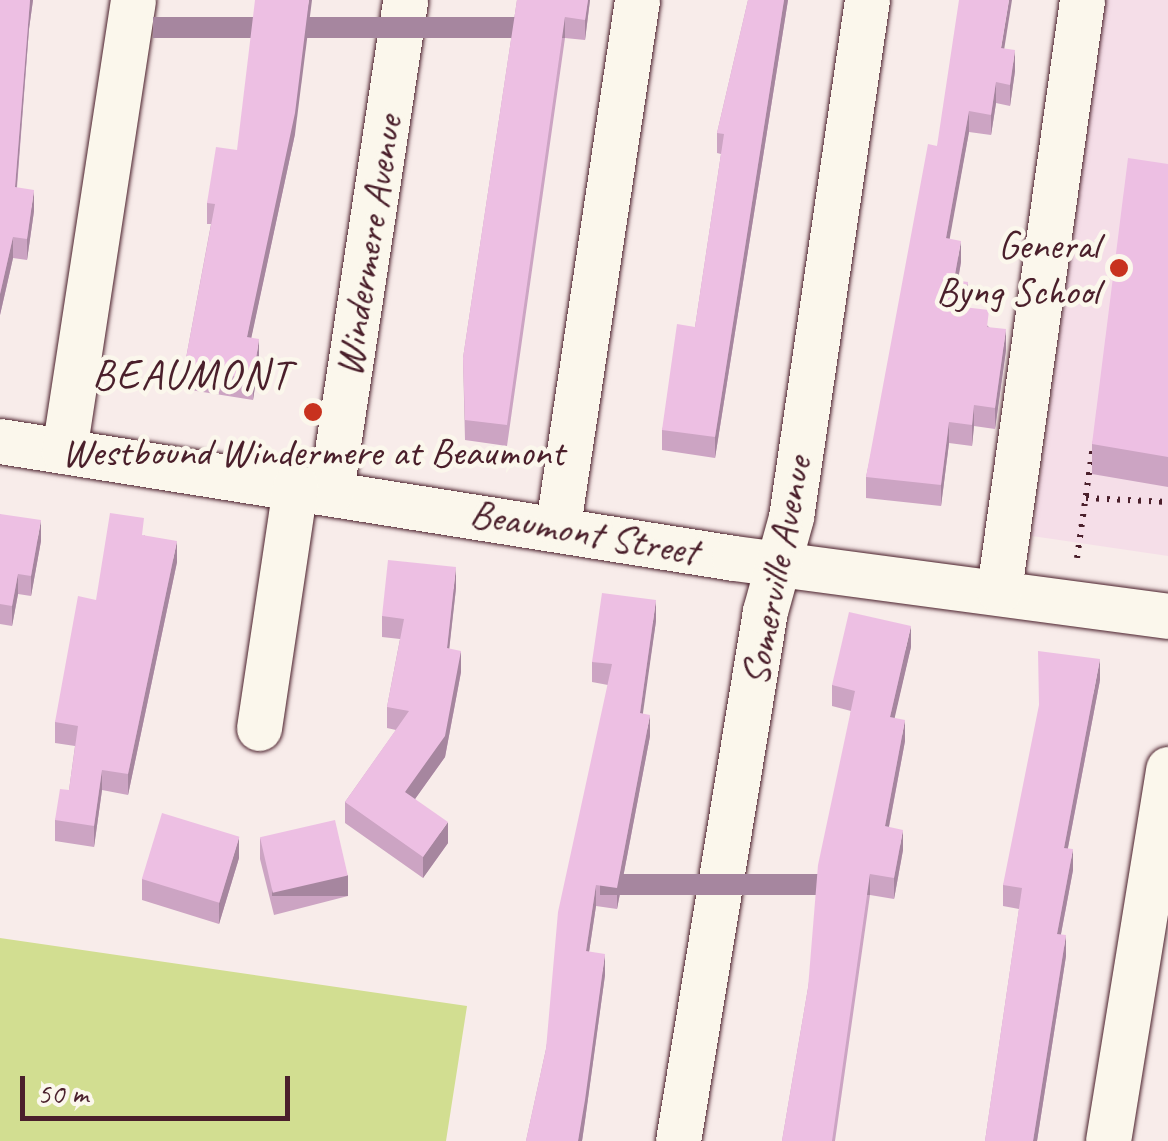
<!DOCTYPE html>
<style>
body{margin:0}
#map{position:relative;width:1168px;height:1141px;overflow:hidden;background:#f8ecea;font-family:Caveat,sans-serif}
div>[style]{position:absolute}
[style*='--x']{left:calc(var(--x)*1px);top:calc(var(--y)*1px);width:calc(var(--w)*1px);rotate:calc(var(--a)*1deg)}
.built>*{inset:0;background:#f5dee8}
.green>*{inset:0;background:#d2de91}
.path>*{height:6px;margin-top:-3px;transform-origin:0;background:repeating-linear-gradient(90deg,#4a1f2b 0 2.5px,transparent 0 10.5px)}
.roads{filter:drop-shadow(0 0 2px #4a1f2b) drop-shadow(0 0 2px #4a1f2b)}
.minor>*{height:45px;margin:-22.5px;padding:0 22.5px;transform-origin:22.5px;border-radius:22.5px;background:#fbf7ec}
.wall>*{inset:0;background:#cca4c3}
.shaded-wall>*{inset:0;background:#a6869f;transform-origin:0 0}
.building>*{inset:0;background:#edbfe3;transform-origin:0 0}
.dots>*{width:28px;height:28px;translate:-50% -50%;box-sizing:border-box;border:5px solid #fbf7ec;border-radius:50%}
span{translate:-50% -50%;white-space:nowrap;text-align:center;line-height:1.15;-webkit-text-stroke:9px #fbf7ec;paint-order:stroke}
.poi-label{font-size:40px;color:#4a1f2b}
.right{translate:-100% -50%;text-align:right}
.street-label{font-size:40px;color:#4a1f2b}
.neighbourhood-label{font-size:42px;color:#4a1f2b;letter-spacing:2.5px}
.scale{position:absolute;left:20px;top:1076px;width:270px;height:45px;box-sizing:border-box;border:5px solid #4a1f2b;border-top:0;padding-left:12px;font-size:30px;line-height:35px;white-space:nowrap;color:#4a1f2b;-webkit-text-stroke:8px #fbf7ec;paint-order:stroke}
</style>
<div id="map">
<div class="built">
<div style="clip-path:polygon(1106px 0,1168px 0,1168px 556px,1032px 536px)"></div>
</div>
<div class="green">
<div style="clip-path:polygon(0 938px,467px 1006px,446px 1141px,0 1141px)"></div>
</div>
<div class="path">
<div style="--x:1086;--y:498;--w:82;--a:2.8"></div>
<div style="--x:1077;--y:558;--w:113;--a:-81.9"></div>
</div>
<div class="roads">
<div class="minor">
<div style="--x:0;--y:441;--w:743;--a:9.06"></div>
<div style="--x:734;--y:558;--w:438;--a:7.6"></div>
<div style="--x:64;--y:451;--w:456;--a:-81.3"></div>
<div style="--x:331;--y:491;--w:497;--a:-81.4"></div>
<div style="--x:558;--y:525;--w:531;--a:-81.44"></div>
<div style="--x:999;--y:590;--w:596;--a:-81.99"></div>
<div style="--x:259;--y:728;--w:245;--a:-81.5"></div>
<div style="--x:678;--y:1141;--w:537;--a:-80.68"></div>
<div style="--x:765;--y:611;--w:98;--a:-74.5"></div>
<div style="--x:791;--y:517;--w:523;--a:-81.64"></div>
<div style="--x:1108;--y:1141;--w:377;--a:-80.8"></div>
</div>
</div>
<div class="wall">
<div style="clip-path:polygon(0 0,33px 0,29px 29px,17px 188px,34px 211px,27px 260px,13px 258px,0 315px)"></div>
<div style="clip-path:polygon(517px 0,590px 0,585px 40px,565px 38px,507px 446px,465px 440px,463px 358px)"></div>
<div style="clip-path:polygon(748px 0,788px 0,715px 458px,662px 450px,662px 430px,695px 327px,721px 154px,717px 153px,717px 133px)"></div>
<div style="clip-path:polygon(1005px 49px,1015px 71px,1010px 106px,996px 103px,991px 135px,969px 132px,949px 238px,961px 262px,958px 281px,968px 303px,967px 307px,989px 327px,1006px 350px,995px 429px,974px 426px,972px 446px,949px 443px,941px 506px,866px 498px,866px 477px,937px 146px)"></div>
<div style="clip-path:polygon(295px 134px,251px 338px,259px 360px,253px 400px,184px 389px,184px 369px,211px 224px,207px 224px,207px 203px,237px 150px)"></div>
<div style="clip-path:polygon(1168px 164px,1168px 487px,1092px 474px,1092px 444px)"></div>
<div style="clip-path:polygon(0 514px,41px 541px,31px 596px,18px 594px,12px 626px,0 624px)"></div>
<div style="clip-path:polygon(144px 535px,177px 562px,128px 795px,102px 790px,94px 847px,55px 841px,55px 820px,69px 790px,75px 746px,55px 743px,55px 722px)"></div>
<div style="clip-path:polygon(456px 588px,449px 649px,461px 672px,445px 757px,415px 799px,448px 843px,423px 878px,345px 823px,345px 802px,396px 730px,387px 728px,387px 707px,400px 639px,382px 637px,382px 616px)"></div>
<div style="clip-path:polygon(656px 621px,642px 713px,650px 736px,617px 909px,596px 906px,589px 952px,605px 975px,582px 1141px,526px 1141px,546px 1049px,608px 685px,592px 682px,592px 662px)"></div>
<div style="clip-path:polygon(911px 647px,894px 718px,905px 741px,889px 827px,903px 850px,894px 899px,870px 895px,835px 1141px,782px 1141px,808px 988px,851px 711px,832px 706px,832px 685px)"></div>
<div style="clip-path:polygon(1100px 680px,1068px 848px,1073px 870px,1061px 934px,1066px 956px,1037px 1141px,985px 1141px,1019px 909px,1003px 906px,1003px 885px)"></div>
<div style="clip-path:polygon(260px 838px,348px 896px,274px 915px,260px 859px)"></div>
<div style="clip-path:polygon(239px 858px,219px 924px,142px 900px,142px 879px)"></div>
</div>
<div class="shaded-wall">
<div style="clip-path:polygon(30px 0,33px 0,29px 29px,15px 208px,15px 187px)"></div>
<div style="clip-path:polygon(309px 0,312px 0,295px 134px,247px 358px,247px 337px)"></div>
<div style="clip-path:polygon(588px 0,590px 0,585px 40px,585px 20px)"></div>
<div style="clip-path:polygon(784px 0,788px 0,715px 458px,715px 437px)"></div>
<div style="clip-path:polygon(1009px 0,1012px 0,1001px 69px,1001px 48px)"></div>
<div style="left:565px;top:17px;width:21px;height:412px;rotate:90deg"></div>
<div style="clip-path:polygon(1015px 50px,1015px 71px,1010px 106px,1010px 85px)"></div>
<div style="clip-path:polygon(996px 82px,996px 103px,991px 135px,991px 115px)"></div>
<div style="clip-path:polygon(969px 111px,969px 132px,946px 259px,946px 238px)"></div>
<div style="clip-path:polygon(34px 190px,34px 211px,27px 260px,27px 239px)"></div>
<div style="clip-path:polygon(13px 237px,13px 258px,0 315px,0 294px)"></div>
<div style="clip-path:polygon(961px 241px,961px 262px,954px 301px,954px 280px)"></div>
<div style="clip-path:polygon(968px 282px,968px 303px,963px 328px,963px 307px)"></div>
<div style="clip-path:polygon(1006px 329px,1006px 350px,995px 429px,995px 408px)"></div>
<div style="clip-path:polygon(259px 339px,259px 360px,253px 400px,253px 379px)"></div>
<div style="clip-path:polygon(974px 405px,974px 426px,972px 446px,972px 425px)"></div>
<div style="clip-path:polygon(949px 422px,949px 443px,941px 506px,941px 485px)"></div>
<div style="clip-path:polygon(41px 520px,41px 541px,31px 596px,31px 576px)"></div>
<div style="clip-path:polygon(177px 541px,177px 562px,128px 795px,128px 774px)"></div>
<div style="clip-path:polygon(456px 567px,456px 588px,447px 669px,447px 648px)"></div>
<div style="clip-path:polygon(18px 574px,18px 594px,12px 626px,12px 606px)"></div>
<div style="clip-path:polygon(656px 600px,656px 621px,640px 734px,640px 713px)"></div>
<div style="clip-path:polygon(911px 626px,911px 647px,890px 738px,890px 717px)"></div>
<div style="clip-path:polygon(461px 651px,461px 672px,445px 757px,405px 813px,405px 792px)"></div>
<div style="clip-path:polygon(1100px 659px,1100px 680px,1064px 868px,1064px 848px)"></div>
<div style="clip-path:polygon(650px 715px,650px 736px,617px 909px,617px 888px)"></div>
<div style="clip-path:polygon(905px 720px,905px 741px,885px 847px,885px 826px)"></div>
<div style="clip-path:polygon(102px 770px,102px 790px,94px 847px,94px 826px)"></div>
<div style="clip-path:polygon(448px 822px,448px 843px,423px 878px,423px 857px)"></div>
<div style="clip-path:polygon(903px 830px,903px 850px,894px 899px,894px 878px)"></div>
<div style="clip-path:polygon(239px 837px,239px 858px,219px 924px,219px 903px)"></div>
<div style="clip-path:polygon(1073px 849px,1073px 870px,1057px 955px,1057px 934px)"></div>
<div style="left:870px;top:874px;width:21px;height:270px;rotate:90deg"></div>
<div style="left:348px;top:875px;width:21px;height:76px;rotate:90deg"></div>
<div style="clip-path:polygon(596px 885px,596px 906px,586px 972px,586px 951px)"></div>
<div style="clip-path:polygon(1066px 935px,1066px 956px,1037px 1141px,1033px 1141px)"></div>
<div style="clip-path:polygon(605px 954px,605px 975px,585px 1121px,582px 1141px,578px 1141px)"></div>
</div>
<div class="building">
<div style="clip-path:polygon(0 0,30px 0,15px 187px,34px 190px,27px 239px,13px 237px,0 294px)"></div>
<div style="clip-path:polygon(255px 0,309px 0,295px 113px,247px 337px,259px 339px,253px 379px,184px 369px,215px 204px,207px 203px,216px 147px,237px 150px)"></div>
<div style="clip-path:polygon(517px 0,588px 0,585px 20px,565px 17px,507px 425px,465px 420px,463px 358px)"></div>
<div style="clip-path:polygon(748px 0,784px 0,715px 437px,662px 430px,677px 324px,695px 327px,724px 134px,717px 133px)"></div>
<div style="clip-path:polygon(959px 0,1009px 0,1001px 48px,1015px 50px,1010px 85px,996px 82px,991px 115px,969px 111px,946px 238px,961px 241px,954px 280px,968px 282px,963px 307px,989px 310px,987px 327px,1006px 329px,995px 408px,974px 405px,972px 425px,949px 422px,941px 485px,866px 477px,928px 144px,937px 146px)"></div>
<div style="clip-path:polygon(1128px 158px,1168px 164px,1168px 457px,1092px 444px)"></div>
<div style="clip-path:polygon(110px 513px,144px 518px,142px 535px,177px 541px,128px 774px,102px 770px,94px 826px,55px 820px,60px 789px,69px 790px,78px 726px,55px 722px,78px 596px,96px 600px)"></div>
<div style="clip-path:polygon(0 514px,41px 520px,31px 576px,18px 574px,12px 606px,0 604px)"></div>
<div style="clip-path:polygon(388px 560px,456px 567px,447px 648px,461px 651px,445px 736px,405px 792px,448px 822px,423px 857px,345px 802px,409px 711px,387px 707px,404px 619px,382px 616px)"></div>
<div style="clip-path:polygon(602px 593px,656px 600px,640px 713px,650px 715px,617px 888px,596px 885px,586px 951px,605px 954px,585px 1100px,578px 1141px,526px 1141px,546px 1049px,558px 912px,612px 664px,592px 662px)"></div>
<div style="clip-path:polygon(849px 612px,911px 626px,890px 717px,905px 720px,885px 826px,903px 830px,894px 878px,870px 874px,832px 1141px,782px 1141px,808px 988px,818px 865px,855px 691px,832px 685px)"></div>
<div style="clip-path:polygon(1038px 651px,1100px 659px,1064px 848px,1073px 849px,1057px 934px,1066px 935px,1033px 1141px,985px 1141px,1022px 888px,1003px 885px,1039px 705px)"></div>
<div style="left:162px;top:813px;width:81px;height:69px;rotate:17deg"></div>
<div style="left:335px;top:820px;width:57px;height:77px;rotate:77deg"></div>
</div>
<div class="dots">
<div style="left:1119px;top:268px;background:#c8321e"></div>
<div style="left:313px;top:412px;background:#c8321e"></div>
</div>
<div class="poi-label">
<span class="right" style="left:1099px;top:268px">General<br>Byng School</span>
<span style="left:313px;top:452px">Westbound Windermere at Beaumont</span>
</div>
<div class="street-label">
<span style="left:368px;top:246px;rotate:-81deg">Windermere Avenue</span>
<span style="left:584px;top:532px;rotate:10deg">Beaumont Street</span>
<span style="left:776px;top:571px;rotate:-79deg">Somerville Avenue</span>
</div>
<div class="neighbourhood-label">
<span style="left:192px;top:375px">BEAUMONT</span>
</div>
<div class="scale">50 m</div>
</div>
